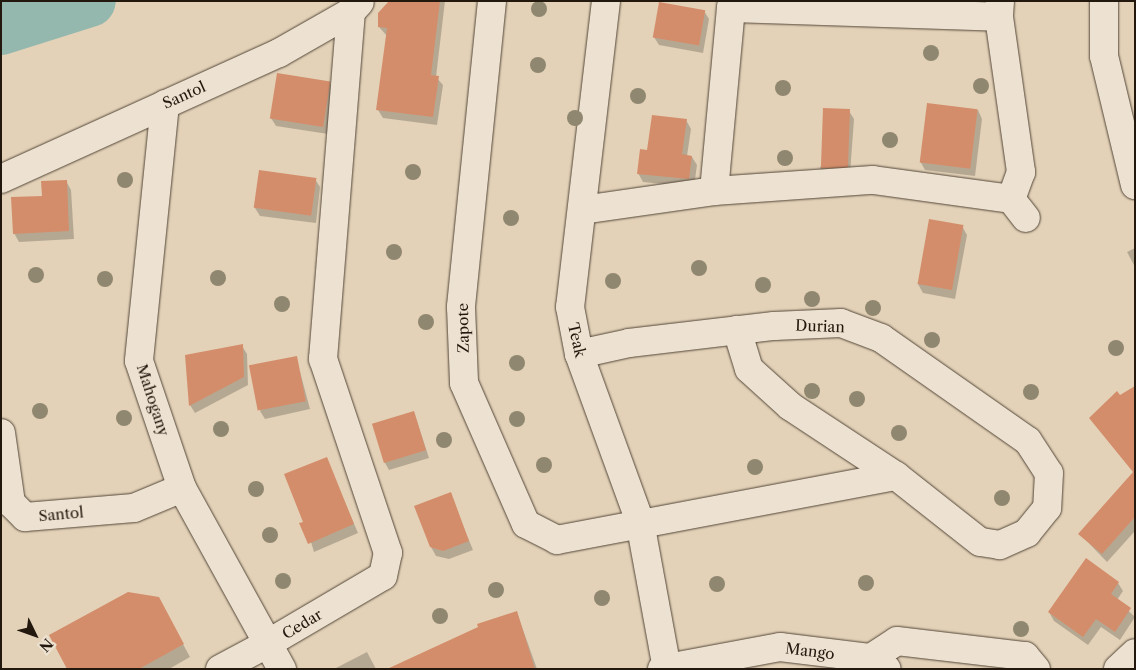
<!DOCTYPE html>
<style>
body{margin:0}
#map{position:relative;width:1136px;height:670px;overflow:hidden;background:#e3d2b8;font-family:"Libre Caslon Text",serif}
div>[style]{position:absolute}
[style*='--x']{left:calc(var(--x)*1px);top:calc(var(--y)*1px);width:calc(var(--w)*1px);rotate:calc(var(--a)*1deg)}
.shadow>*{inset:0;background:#0003}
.river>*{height:52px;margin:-26px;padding:0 26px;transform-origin:26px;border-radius:26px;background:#95b8ae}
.building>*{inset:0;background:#d48d6b;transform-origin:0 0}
.roads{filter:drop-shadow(0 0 1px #534638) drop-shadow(0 0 1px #534638)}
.minor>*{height:28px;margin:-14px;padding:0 14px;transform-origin:14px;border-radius:14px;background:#ede2d1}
.trees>*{width:16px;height:16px;margin:-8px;border-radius:50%;background:#908770}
span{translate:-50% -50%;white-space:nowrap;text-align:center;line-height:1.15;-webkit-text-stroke:4px #ede2d1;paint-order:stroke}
.street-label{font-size:15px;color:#23180d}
.frame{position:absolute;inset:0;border:2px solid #23180d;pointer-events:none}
.north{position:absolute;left:10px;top:610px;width:50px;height:50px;-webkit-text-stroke:4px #ede2d1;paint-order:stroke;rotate:132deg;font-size:14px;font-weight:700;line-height:20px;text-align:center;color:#23180d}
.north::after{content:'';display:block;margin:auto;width:18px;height:22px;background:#23180d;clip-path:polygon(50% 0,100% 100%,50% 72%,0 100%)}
</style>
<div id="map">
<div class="shadow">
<div style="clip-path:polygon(390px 1px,445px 1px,436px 77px,443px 85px,437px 125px,383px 118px,378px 110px,387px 36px,379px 27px)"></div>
<div style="clip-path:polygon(704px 11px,709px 19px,703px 53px,659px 45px,654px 37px)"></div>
<div style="clip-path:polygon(329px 82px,334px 90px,328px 134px,276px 126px,271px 118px)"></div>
<div style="clip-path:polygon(978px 110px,982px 119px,975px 176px,925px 170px,920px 161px)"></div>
<div style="clip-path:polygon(849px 111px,854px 119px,850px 174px,825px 176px,820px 168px)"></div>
<div style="clip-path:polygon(686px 120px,691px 129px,687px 156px,692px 157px,697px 165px,694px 187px,643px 182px,638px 173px,648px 151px)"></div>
<div style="clip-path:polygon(315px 179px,320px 187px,316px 223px,260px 216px,255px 208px)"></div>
<div style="clip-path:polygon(66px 181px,71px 190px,74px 239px,19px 242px,14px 233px,44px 197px)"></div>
<div style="clip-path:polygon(962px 226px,967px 235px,955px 299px,923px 293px,918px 284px)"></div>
<div style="clip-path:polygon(1135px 248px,1135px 267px,1127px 252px)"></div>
<div style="clip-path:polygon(242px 346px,247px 354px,248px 385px,195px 413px,190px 405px)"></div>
<div style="clip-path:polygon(296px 357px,310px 409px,265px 419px,260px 411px)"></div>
<div style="clip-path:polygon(414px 412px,429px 458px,389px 470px,384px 461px)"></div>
<div style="clip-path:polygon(326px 458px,358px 533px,314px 552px,305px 522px)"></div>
<div style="clip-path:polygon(450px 494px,473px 550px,449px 559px,436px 556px,431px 547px)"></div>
<div style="clip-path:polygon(1135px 497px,1135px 531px,1107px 562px,1080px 534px)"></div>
<div style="clip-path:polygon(1118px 583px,1123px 591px,1117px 600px,1135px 617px,1120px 640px,1101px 627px,1088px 645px,1054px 621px,1049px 612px)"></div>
<div style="clip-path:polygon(165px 611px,190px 657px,169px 669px,69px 669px)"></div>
<div style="clip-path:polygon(517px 613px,537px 669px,390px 669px)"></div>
<div style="clip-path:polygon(367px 652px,376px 669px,334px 669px)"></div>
</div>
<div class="river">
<div style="--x:1;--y:29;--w:93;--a:-17.5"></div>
</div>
<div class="building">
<div style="clip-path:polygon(389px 1px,440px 1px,431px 75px,439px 76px,433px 117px,376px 110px,387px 28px,378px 27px,378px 13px)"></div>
<div style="left:659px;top:2px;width:47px;height:36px;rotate:10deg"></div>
<div style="left:277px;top:73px;width:54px;height:46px;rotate:9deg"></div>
<div style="left:927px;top:103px;width:51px;height:60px;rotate:7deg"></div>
<div style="left:823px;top:108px;width:27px;height:60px;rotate:2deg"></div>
<div style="clip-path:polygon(652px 115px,687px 119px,682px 154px,692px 156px,689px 179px,637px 174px,640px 149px,647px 150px)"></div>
<div style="left:259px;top:170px;width:58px;height:38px;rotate:8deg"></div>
<div style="clip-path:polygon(67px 180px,69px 231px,13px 234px,11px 197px,42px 196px,41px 181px)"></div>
<div style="left:929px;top:219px;width:35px;height:66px;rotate:10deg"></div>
<div style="clip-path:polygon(243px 344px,244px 377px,189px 406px,185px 355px)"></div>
<div style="left:297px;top:356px;width:46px;height:49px;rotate:79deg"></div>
<div style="clip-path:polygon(1135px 386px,1135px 517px,1102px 554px,1078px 534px,1133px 472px,1089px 418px,1117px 391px,1120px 395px)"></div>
<div style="left:414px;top:411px;width:41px;height:44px;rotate:73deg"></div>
<div style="clip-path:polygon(327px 457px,354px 524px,308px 544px,299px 523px,303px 522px,284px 474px)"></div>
<div style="clip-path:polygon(451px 492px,469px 541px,443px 551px,430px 547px,414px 506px)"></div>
<div style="clip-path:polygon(1086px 558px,1119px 582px,1111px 594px,1131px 608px,1115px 632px,1096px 619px,1083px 637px,1048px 612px)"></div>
<div style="clip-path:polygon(128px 592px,159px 597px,184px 644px,139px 669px,67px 669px,49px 635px)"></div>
<div style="clip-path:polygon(517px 611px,535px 669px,387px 669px,478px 627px,477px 624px)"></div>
</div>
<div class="roads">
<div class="minor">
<div style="--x:492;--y:1;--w:308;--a:95.8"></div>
<div style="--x:461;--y:307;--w:76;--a:87.7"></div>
<div style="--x:464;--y:383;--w:154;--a:66.3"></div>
<div style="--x:526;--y:524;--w:35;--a:27"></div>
<div style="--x:557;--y:540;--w:345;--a:-10.7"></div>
<div style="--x:606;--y:1;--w:308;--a:96.7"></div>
<div style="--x:570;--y:307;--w:48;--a:79.2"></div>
<div style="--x:579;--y:354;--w:179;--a:70"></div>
<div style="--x:640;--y:522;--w:149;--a:79.6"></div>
<div style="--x:1000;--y:1;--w:16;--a:94"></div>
<div style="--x:999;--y:17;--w:157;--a:81.9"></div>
<div style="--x:1021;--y:172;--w:29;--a:110"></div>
<div style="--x:1011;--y:199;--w:24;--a:52"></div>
<div style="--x:1104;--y:1;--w:55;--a:90"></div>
<div style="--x:1104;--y:56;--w:133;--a:76.5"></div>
<div style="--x:165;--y:104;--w:258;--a:95.8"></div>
<div style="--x:139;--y:361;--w:134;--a:71.3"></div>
<div style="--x:182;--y:488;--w:207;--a:61.1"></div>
<div style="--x:1;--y:179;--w:305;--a:-24.4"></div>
<div style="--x:279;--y:53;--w:83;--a:-29.7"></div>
<div style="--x:351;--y:12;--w:13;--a:-48"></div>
<div style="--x:714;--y:191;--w:184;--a:-84.7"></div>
<div style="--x:731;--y:8;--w:268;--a:1.9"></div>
<div style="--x:582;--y:210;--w:133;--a:-8.2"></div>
<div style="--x:714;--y:191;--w:159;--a:-4"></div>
<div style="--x:873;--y:180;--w:139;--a:7.8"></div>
<div style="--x:579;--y:354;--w:51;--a:-12.4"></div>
<div style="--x:629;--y:343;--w:146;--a:-6.7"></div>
<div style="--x:774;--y:326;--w:67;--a:-2.6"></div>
<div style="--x:841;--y:323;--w:43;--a:20.6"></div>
<div style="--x:881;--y:338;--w:179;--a:35"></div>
<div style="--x:1028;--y:441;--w:38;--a:57"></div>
<div style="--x:1049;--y:473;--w:35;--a:93"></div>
<div style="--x:1047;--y:508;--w:32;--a:129"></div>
<div style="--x:1027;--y:533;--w:30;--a:156"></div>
<div style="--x:1000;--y:545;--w:20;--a:-171"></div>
<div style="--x:980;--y:542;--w:107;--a:-141.8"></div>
<div style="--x:896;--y:476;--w:127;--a:-146.6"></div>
<div style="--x:790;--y:406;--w:55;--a:-137.9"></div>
<div style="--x:749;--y:369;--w:41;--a:-107.1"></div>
<div style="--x:1;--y:433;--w:71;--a:81.9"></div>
<div style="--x:11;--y:503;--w:20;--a:45"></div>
<div style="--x:25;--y:517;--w:109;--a:-4.7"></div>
<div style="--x:134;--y:508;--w:52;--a:-22.6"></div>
<div style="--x:871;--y:658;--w:31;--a:-33"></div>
<div style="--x:897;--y:641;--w:129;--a:6.7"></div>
<div style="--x:1025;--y:656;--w:17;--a:50"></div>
<div style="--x:220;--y:669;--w:53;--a:-28"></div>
<div style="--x:267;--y:644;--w:134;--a:-30.4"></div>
<div style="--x:383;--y:576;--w:24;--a:-78"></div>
<div style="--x:388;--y:553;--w:205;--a:-108.5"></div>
<div style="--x:323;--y:359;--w:348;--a:-85.4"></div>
<div style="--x:662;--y:669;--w:120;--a:-10.6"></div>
<div style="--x:780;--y:647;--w:92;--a:6.9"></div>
<div style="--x:871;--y:658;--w:19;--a:35"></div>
<div style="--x:1118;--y:669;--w:23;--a:-43"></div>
</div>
</div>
<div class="trees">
<div style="left:539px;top:9px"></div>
<div style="left:931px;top:53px"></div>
<div style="left:538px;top:65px"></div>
<div style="left:981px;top:86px"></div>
<div style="left:783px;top:88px"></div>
<div style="left:638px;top:96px"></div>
<div style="left:575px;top:118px"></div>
<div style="left:890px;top:140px"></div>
<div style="left:785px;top:158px"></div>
<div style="left:413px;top:172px"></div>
<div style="left:125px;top:180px"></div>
<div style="left:511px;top:218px"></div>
<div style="left:394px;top:252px"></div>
<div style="left:699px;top:268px"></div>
<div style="left:36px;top:275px"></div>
<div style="left:218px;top:278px"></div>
<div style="left:105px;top:279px"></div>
<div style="left:613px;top:281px"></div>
<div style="left:763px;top:285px"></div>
<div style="left:812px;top:299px"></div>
<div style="left:282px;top:304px"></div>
<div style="left:873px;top:308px"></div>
<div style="left:426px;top:322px"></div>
<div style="left:932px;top:340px"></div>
<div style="left:1116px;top:348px"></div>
<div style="left:517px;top:363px"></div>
<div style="left:812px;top:391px"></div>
<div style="left:1031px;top:392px"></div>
<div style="left:857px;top:399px"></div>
<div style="left:40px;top:411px"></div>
<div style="left:124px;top:418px"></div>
<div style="left:517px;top:419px"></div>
<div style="left:221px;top:429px"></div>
<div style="left:899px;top:433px"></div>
<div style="left:444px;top:440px"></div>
<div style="left:544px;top:465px"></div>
<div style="left:755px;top:467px"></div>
<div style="left:256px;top:489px"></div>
<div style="left:1002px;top:498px"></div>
<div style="left:270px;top:535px"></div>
<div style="left:283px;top:581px"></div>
<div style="left:866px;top:583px"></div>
<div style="left:717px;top:584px"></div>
<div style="left:496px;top:590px"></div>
<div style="left:602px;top:598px"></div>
<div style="left:440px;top:616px"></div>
<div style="left:1021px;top:629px"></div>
</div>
<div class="street-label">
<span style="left:184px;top:95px;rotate:-24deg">Santol</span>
<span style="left:820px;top:326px;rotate:2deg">Durian</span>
<span style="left:463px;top:328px;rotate:-91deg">Zapote</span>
<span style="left:577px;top:340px;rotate:77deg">Teak</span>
<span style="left:153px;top:400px;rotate:72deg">Mahogany</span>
<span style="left:61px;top:514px;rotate:-5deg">Santol</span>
<span style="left:302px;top:624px;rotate:-31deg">Cedar</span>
<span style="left:810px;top:651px;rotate:7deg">Mango</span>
</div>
<div class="frame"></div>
<div class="north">N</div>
</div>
